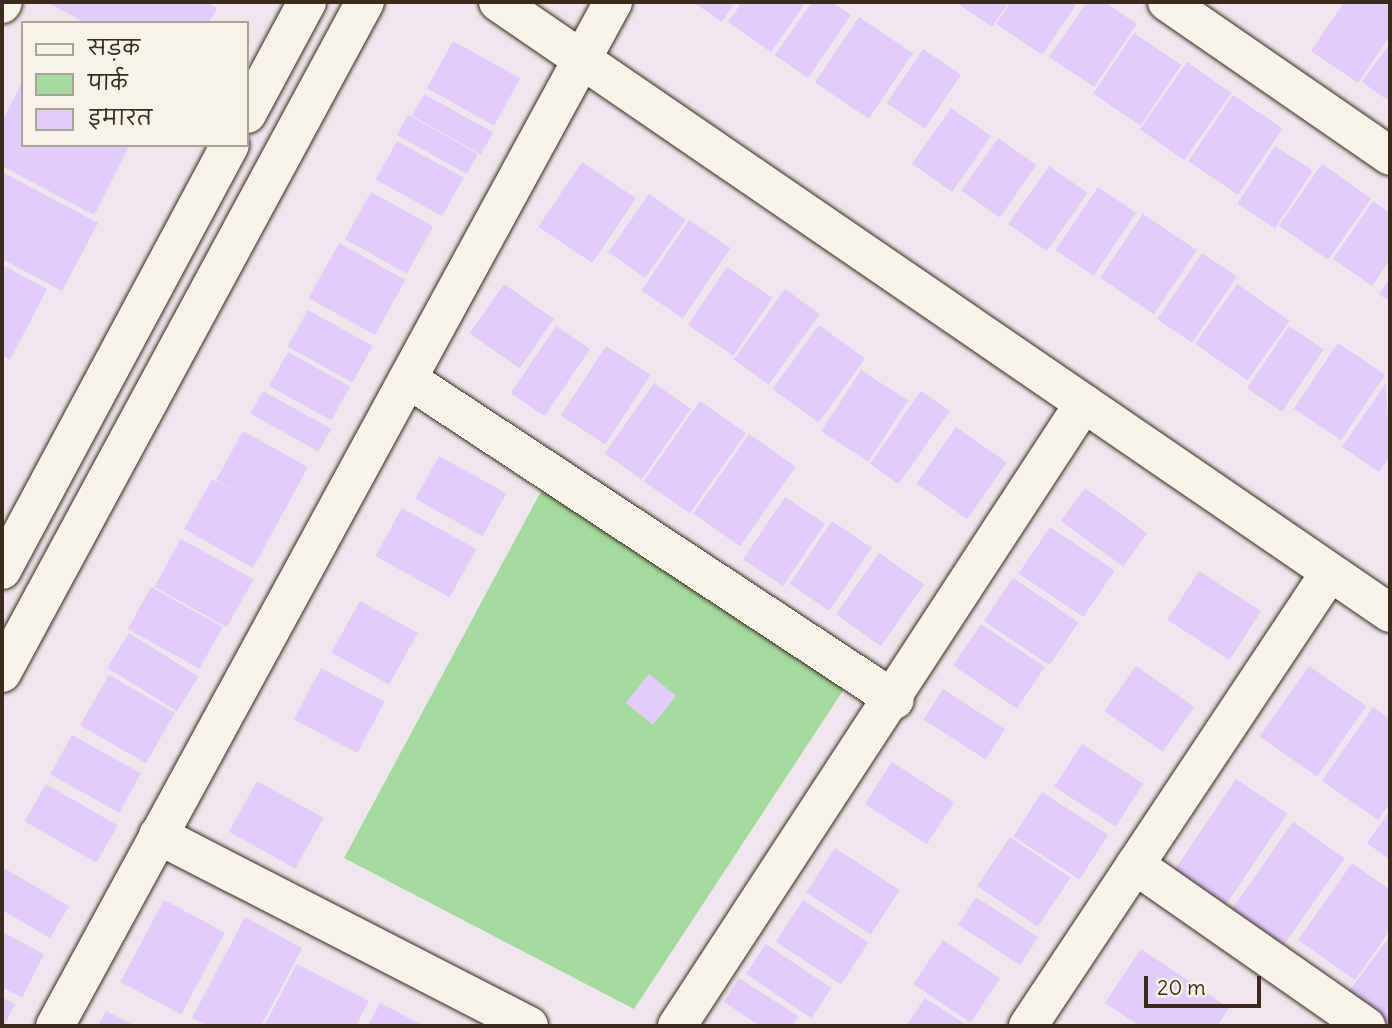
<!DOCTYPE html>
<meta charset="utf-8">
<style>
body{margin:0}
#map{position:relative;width:1392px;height:1028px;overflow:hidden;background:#f0e7ee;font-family:Delius,"Playpen Sans Deva",sans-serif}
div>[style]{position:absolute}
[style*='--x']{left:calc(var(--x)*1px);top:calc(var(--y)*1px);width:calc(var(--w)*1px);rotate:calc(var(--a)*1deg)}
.green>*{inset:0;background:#a4da9d}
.building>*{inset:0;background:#e1ccfc;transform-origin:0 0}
.roads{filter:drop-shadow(0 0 2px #3b2a1e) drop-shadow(0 0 2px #3b2a1e)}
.street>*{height:38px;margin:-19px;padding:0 19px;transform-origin:19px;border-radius:19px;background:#f7f3e8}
.secondary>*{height:38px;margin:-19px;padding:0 19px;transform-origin:19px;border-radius:19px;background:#f7f3e8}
span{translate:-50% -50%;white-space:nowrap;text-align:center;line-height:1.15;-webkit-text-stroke:5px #f7f3e8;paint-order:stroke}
.frame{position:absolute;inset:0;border:4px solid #3b2a1e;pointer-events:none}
.legend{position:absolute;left:21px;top:21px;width:228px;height:126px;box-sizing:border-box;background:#f7f3e8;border:2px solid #aca397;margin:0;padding:9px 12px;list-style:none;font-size:21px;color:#3b2a1e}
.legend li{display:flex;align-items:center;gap:14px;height:35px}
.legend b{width:35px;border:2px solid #aca397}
.scale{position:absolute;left:1144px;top:976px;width:117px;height:32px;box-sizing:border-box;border:4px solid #3b2a1e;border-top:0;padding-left:9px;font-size:21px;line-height:24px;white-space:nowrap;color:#3b2a1e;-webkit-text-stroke:5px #f7f3e8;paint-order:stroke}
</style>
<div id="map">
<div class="green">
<div style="clip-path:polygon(545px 484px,848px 683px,634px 1009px,344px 858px)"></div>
</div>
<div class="building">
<div style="clip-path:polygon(46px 2px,206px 2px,217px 8px,209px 23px,86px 23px)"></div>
<div style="clip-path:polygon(693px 2px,735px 2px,722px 22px)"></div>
<div style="clip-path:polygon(742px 2px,806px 2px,771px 52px,728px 22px)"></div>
<div style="clip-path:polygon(812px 2px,832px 2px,851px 15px,808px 78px,775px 55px)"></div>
<div style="clip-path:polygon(955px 2px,1009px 2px,992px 27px)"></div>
<div style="clip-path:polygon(1011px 2px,1078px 2px,1042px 55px,996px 24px)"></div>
<div style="clip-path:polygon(1087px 2px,1105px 2px,1137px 24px,1094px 87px,1049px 57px)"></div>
<div style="clip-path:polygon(1344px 2px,1390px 2px,1390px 36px,1358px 83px,1311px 51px)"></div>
<div style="left:859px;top:17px;width:65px;height:79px;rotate:34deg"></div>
<div style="left:1134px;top:33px;width:57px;height:73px;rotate:34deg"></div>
<div style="left:453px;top:41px;width:77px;height:54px;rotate:29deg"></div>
<div style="clip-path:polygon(1390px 43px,1390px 102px,1362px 82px)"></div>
<div style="left:923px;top:49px;width:46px;height:65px;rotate:34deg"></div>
<div style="left:1187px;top:62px;width:54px;height:82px;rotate:35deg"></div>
<div style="clip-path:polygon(23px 81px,23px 145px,130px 145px,94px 215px,2px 166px,2px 121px)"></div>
<div style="left:424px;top:94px;width:79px;height:25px;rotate:29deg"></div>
<div style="left:1233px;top:95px;width:60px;height:80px;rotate:34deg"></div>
<div style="left:951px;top:108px;width:49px;height:68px;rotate:35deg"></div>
<div style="left:408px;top:115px;width:80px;height:23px;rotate:29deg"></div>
<div style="left:998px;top:138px;width:47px;height:64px;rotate:35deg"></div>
<div style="left:397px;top:141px;width:76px;height:44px;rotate:29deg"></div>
<div style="left:1275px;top:146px;width:45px;height:69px;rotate:33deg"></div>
<div style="left:582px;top:162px;width:65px;height:78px;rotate:34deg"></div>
<div style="left:1322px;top:164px;width:60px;height:75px;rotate:35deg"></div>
<div style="left:1049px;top:166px;width:47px;height:71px;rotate:35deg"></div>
<div style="clip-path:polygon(2px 172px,98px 223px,62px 291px,2px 259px)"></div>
<div style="left:1098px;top:187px;width:46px;height:76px;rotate:34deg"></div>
<div style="left:371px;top:192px;width:71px;height:54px;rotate:29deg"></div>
<div style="left:649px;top:194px;width:45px;height:71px;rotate:35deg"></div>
<div style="clip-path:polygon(1373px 201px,1390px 213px,1390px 259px,1372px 286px,1333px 259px)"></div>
<div style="left:1143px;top:214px;width:65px;height:77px;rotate:34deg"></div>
<div style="left:689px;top:220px;width:50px;height:85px;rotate:34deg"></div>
<div style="left:339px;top:243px;width:76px;height:63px;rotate:29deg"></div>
<div style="left:1202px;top:253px;width:42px;height:80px;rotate:34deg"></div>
<div style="clip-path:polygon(2px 265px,47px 289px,10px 360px,2px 355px)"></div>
<div style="left:727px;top:267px;width:55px;height:70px;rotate:34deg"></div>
<div style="clip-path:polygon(1390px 277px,1390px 302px,1379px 294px)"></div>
<div style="left:504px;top:284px;width:61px;height:60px;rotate:35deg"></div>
<div style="left:1237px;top:284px;width:64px;height:73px;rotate:35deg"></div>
<div style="left:785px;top:289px;width:43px;height:87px;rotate:36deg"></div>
<div style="left:308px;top:310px;width:74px;height:42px;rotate:29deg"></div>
<div style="left:819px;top:325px;width:57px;height:79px;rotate:36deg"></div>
<div style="left:556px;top:326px;width:41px;height:81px;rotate:34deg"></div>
<div style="left:1289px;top:326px;width:42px;height:75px;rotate:34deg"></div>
<div style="left:1338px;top:343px;width:57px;height:79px;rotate:34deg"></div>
<div style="left:606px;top:346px;width:53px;height:83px;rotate:33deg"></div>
<div style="left:288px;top:352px;width:71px;height:39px;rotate:29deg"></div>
<div style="left:861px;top:370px;width:56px;height:73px;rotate:33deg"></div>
<div style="left:654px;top:383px;width:45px;height:86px;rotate:35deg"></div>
<div style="clip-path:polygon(1386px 383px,1390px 456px,1379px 472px,1342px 447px)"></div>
<div style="left:263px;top:391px;width:78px;height:26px;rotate:29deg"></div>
<div style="left:921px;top:391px;width:35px;height:89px;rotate:35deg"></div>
<div style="left:700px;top:401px;width:56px;height:98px;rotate:35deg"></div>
<div style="left:956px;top:427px;width:62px;height:69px;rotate:35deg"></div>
<div style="clip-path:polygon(243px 431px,308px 467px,253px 568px,184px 529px,212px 479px,237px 493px,216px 480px)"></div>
<div style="left:749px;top:434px;width:57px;height:97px;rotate:35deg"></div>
<div style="left:439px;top:456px;width:77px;height:49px;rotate:29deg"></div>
<div style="left:1085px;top:488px;width:77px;height:41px;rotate:36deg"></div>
<div style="left:785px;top:497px;width:48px;height:75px;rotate:34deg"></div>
<div style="left:402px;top:508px;width:85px;height:55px;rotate:29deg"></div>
<div style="left:832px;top:521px;width:48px;height:76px;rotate:34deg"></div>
<div style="left:1050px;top:527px;width:78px;height:56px;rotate:34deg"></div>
<div style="left:181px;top:539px;width:83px;height:55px;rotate:29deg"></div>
<div style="left:879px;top:553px;width:55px;height:75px;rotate:35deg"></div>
<div style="left:1199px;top:571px;width:74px;height:58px;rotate:33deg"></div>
<div style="left:1013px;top:578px;width:79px;height:52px;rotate:34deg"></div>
<div style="left:151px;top:587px;width:82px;height:48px;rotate:29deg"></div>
<div style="left:360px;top:601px;width:66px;height:59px;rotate:29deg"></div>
<div style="left:981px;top:624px;width:77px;height:50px;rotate:34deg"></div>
<div style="left:129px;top:633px;width:82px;height:41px;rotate:32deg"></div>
<div style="left:1136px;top:666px;width:71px;height:55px;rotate:35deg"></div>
<div style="left:1309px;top:666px;width:70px;height:86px;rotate:35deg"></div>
<div style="left:321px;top:668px;width:72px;height:58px;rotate:28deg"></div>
<div style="left:649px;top:674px;width:35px;height:37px;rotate:39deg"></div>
<div style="left:109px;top:675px;width:76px;height:58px;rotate:30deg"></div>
<div style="left:943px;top:689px;width:74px;height:36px;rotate:33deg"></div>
<div style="clip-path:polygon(1373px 707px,1390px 719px,1390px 803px,1378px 820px,1322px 781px)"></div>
<div style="left:72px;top:735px;width:79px;height:45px;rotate:29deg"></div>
<div style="left:1082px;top:744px;width:73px;height:51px;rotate:33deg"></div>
<div style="left:892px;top:762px;width:74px;height:50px;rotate:33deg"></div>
<div style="left:1236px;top:779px;width:62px;height:115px;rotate:34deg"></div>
<div style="left:257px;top:781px;width:76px;height:58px;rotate:29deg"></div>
<div style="left:46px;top:784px;width:83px;height:43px;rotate:30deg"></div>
<div style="left:1042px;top:792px;width:79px;height:53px;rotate:33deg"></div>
<div style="clip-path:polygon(1390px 810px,1390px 860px,1367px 843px)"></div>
<div style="left:1293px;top:822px;width:63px;height:117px;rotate:35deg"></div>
<div style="left:1010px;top:837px;width:73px;height:59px;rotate:34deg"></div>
<div style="left:835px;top:848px;width:77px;height:53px;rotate:33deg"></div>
<div style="clip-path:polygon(1352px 863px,1390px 890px,1390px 930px,1355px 980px,1298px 940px)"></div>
<div style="clip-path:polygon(2px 867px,69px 906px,50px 938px,2px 910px)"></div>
<div style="left:976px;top:897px;width:74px;height:33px;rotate:33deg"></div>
<div style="left:164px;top:900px;width:69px;height:93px;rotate:28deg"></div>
<div style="left:803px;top:900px;width:78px;height:50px;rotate:33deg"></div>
<div style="clip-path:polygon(245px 917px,302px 948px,261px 1026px,208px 1026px,192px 1018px)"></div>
<div style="clip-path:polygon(2px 932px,44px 954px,22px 998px,2px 987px)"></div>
<div style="clip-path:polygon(1390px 936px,1390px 1026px,1389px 1026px,1346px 995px)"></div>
<div style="left:943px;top:940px;width:69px;height:53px;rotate:34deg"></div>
<div style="left:766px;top:944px;width:79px;height:36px;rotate:34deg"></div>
<div style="clip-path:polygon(1141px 949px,1229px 1008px,1217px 1026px,1140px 1026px,1105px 1003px)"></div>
<div style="clip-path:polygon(297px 964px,369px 1001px,356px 1026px,264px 1026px)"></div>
<div style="clip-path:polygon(739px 978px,798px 1016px,792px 1026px,760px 1026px,724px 1002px)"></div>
<div style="clip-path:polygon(2px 997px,15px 1004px,4px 1026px,2px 1026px)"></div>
<div style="clip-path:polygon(925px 998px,968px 1026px,906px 1026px)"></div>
<div style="clip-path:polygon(380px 1003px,424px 1026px,368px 1026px)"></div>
<div style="clip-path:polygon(106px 1011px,135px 1026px,98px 1026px)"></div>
</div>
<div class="roads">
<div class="street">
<div style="--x:1167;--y:2;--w:271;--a:34.6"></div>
<div style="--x:2;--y:4;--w:2;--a:-63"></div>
<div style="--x:408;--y:379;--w:583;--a:33.39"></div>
<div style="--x:158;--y:835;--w:417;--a:27.2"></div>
<div style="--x:1135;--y:865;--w:282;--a:34.9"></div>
<div style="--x:55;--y:1026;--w:1166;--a:-61.41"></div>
<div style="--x:677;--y:1026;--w:744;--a:-56.84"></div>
<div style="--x:1028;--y:1026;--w:545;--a:-56.37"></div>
</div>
<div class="secondary">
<div style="--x:498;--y:2;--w:1081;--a:34.41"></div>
<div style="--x:247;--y:114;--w:127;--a:-61.8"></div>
<div style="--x:2;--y:570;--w:482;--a:-61.8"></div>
<div style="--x:2;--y:673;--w:763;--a:-61.59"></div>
</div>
</div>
<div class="frame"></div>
<ul class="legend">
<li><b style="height:9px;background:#f7f3e8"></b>सड़क</li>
<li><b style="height:19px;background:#a4da9d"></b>पार्क</li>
<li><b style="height:19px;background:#e1ccfc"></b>इमारत</li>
</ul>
<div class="scale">20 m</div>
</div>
